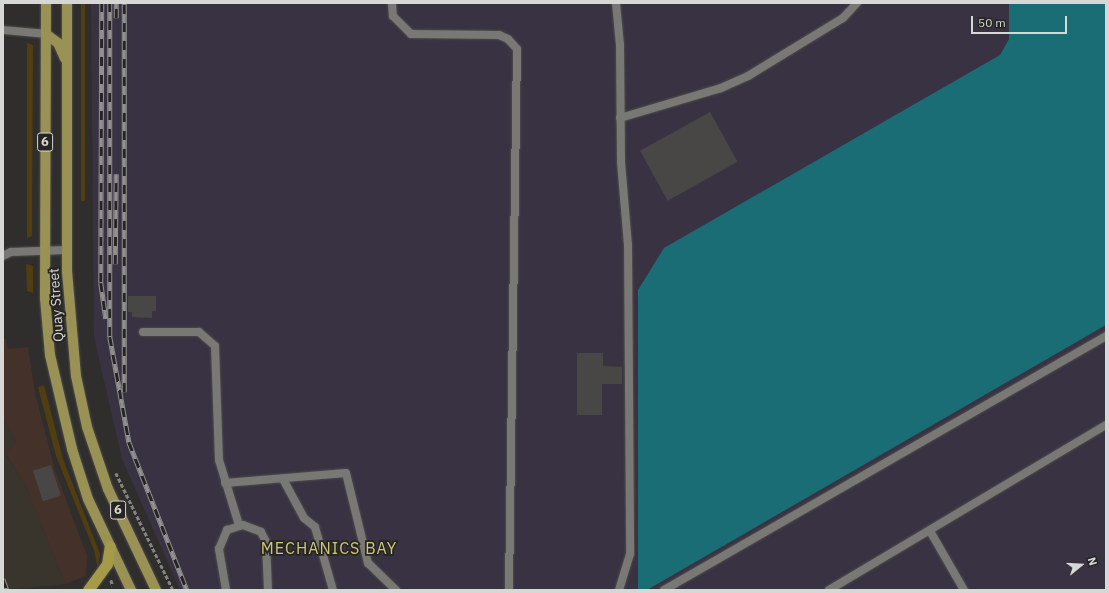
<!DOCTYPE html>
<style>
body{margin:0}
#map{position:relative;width:1109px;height:593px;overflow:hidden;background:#2f2e2c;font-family:"IBM Plex Sans",sans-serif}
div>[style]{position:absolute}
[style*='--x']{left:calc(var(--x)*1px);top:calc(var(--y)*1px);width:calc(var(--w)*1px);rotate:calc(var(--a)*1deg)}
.commercial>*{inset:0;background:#44312a}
.industrial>*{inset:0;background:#393243}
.built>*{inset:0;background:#39352d}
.green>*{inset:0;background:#503e10;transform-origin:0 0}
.water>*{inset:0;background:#1a6d74}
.building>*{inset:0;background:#484745;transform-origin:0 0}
.path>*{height:2.5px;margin-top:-1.25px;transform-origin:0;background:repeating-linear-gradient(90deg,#848482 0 4px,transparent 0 6px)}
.roads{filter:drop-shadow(0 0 1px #4d4d4a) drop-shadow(0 0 1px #4d4d4a)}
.service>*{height:8px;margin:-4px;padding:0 4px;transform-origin:4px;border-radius:4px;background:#797875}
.primary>*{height:10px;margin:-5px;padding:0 5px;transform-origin:5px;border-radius:5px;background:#9a9155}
.trunk>*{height:11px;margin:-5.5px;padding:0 5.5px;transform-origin:5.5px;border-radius:5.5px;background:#a5994a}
.rail>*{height:4.5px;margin-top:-2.25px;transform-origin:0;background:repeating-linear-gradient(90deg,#262522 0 9px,#92918f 0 18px);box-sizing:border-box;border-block:1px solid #92918f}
span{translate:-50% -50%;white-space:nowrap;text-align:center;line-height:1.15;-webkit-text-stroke:3.5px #262522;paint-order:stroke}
.shield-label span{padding:1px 3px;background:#262522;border:1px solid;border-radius:3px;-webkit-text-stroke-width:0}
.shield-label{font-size:13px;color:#d7d7d5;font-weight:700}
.street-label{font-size:14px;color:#d7d7d5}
.quarter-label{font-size:16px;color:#cfc879;letter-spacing:1px}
.frame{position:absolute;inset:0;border:4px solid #d7d7d5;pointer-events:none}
.north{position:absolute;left:1061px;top:545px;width:40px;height:40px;-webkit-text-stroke:3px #262522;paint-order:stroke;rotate:72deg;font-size:11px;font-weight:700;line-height:16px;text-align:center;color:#d7d7d5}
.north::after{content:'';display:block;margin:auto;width:14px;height:18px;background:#d7d7d5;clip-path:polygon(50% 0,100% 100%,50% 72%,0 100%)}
.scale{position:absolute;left:971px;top:16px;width:96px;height:18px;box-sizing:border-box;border:2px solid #d7d7d5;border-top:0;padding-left:5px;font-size:12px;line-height:14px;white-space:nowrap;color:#d7d7d5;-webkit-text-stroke:3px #262522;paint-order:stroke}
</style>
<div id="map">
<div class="commercial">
<div style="clip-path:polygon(3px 339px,6px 339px,8px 349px,28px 347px,35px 393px,55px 470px,87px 556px,86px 576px,65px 584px,25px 485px,6px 454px,16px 441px,3px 419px)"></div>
</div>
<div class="industrial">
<div style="clip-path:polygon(91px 3px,1009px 3px,1009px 39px,1000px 55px,638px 291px,638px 590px,180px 590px,122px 459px,94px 337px)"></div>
<div style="clip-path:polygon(1106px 325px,1106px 590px,647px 590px)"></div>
</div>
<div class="built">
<div style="clip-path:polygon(3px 419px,16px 441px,6px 455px,25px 485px,65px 584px,3px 590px)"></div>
</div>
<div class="green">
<div style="left:81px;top:3px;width:4px;height:198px"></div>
<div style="clip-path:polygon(27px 43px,33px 45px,32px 236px,27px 238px)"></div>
<div style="clip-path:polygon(26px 264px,33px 266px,33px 293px,27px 291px)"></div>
<div style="clip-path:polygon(44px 385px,63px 459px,100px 554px,98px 569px,94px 550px,56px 456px,38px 387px)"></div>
</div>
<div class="water">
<div style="clip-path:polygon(1009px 3px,1106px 3px,1106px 325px,647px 590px,638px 590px,638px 290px,664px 248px,1000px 55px,1009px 39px)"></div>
</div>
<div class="building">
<div style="left:710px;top:112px;width:57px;height:80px;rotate:61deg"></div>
<div style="clip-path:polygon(128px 296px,156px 296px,156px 311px,152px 311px,152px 318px,132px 317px,132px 312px,128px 312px)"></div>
<div style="clip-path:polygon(577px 353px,603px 353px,603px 366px,622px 367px,622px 384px,602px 384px,602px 415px,577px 415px)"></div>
<div style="left:51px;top:465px;width:32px;height:19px;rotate:72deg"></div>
</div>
<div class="path">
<div style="--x:116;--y:473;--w:130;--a:64"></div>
<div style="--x:111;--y:580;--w:6;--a:72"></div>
</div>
<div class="roads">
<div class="service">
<div style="--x:392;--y:3;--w:13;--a:86"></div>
<div style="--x:393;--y:16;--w:25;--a:45"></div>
<div style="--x:411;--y:34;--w:88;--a:0.7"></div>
<div style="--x:499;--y:35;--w:10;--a:24"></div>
<div style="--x:508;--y:39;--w:13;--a:48"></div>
<div style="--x:517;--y:49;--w:541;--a:90.85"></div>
<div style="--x:616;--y:3;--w:42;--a:84.6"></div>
<div style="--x:620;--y:45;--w:117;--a:89.5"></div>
<div style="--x:621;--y:162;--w:83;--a:85.2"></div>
<div style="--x:628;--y:245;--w:309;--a:89.6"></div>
<div style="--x:630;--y:554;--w:38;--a:107"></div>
<div style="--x:3;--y:30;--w:43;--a:5.3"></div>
<div style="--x:620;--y:118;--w:105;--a:-16.5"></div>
<div style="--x:721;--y:88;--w:30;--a:-24"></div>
<div style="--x:748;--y:76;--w:111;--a:-31.4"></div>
<div style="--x:843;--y:18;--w:21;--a:-47"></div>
<div style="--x:3;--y:256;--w:9;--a:-27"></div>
<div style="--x:11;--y:252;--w:55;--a:-2.1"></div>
<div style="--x:143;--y:332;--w:56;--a:0"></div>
<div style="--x:199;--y:332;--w:21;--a:41"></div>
<div style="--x:215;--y:346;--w:114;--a:88"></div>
<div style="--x:219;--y:460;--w:68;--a:72.9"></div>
<div style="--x:283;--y:479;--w:44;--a:61.7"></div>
<div style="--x:304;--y:518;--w:14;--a:39"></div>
<div style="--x:315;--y:527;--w:66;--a:74.1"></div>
<div style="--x:225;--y:483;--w:121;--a:-4.7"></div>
<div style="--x:346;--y:473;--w:93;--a:76.3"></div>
<div style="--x:368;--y:563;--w:39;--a:44"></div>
<div style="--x:930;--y:531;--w:68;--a:60"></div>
<div style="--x:226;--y:590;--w:42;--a:-99.7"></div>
<div style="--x:219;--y:549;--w:21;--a:-67"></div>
<div style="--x:227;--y:530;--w:17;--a:-17"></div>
<div style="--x:243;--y:525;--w:19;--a:21"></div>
<div style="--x:261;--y:532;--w:11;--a:63"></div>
<div style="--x:266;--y:542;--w:48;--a:87.6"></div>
<div style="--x:664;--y:590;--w:510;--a:-29.88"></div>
<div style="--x:829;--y:590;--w:322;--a:-30.8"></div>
</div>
<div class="primary">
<div style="--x:46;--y:3;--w:295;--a:90.2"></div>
<div style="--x:45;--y:298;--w:57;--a:85"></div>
<div style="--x:50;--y:355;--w:97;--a:76.8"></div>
<div style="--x:72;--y:449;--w:52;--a:72.3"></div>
<div style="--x:88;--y:499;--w:101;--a:64.7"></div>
<div style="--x:67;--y:3;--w:268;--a:90"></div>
<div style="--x:67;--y:271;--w:105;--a:85.1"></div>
<div style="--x:76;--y:376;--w:52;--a:77.8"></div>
<div style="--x:87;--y:427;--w:65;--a:71.3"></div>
<div style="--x:108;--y:489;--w:112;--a:64.6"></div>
<div style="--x:46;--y:34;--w:15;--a:37"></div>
<div style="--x:58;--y:43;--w:17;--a:66"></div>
</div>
<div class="trunk">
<div style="--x:88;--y:590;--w:32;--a:-54"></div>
<div style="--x:107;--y:564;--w:18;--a:-81"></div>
</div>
</div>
<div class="rail">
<div style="--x:102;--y:3;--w:280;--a:90.2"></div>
<div style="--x:101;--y:283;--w:36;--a:82"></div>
<div style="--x:110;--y:3;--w:334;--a:90"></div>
<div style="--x:110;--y:337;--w:107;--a:79.7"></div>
<div style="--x:129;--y:442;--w:159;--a:68.6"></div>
<div style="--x:116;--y:18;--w:15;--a:-90"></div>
<div style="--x:115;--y:264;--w:90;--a:-89.4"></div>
<div style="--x:124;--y:392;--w:389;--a:-90"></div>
<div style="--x:3;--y:579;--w:12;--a:70"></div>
</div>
<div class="shield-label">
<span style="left:45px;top:142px">6</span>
<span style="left:118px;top:510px">6</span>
</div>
<div class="street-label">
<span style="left:56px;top:305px;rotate:-94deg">Quay Street</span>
</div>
<div class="quarter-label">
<span style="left:329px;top:548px">MECHANICS BAY</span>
</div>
<div class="frame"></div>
<div class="north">N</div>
<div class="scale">50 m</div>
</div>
